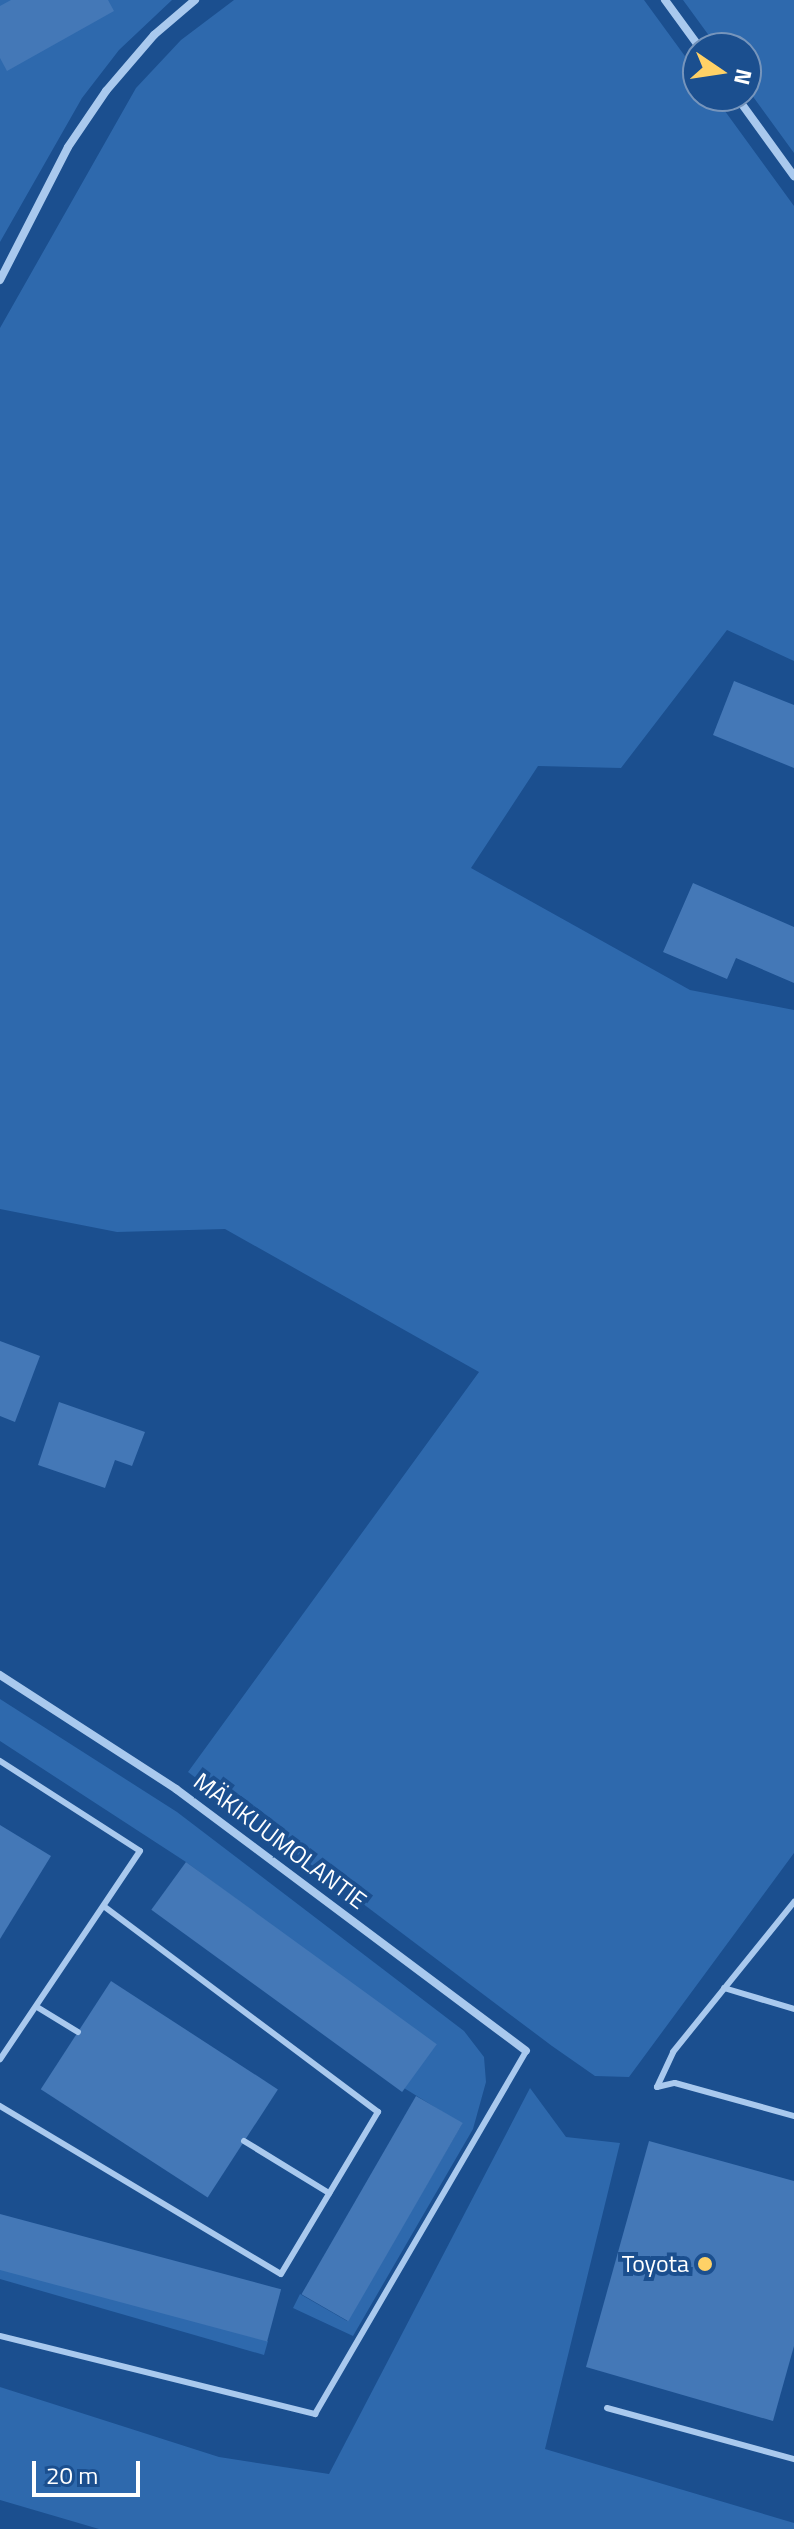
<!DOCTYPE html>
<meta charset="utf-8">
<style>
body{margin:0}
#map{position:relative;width:794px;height:2529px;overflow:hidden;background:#1b4f8f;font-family:"Titillium Web",sans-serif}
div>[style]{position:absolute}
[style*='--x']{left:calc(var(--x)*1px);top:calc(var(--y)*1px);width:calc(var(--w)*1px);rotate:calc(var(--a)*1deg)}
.green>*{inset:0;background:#2e69ad}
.building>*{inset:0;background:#4478b7;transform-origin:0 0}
.lane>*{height:6px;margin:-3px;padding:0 3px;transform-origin:3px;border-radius:3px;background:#a9c9ee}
.street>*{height:8px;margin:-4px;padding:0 4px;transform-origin:4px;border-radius:4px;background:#a9c9ee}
.dots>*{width:22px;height:22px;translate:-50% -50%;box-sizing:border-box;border:4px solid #1b4f8f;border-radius:50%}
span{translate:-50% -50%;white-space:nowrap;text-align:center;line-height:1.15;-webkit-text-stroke:8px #1b4f8f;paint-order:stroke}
.street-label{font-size:24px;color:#fff}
.poi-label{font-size:24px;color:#fff}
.right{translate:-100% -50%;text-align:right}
.north{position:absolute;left:682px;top:32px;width:80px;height:80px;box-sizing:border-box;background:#1b4f8f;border:2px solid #7695bc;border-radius:50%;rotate:103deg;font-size:22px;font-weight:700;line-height:32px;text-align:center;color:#fff}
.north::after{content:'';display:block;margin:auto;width:28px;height:36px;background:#ffd166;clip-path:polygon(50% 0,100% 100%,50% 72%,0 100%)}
.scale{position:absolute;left:32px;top:2461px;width:108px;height:36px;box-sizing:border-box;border:4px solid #fff;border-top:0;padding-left:10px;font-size:24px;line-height:28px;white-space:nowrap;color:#fff;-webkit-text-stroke:6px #1b4f8f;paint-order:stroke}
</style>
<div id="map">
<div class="green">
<div style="clip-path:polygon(0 0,172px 0,119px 50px,82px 98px,0 242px)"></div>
<div style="clip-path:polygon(234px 0,644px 0,698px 74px,698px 96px,714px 96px,794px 206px,794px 661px,727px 630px,621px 768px,538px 766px,471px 868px,690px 990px,794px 1010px,794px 1853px,629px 2077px,595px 2076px,552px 2046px,188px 1772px,479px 1372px,225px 1229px,117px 1232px,0 1209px,0 328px,136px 88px,181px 40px)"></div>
<div style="clip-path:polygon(683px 0,794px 0,794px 153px,746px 87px,746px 48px,718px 48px)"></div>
<div style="clip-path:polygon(0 1699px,177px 1812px,464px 2031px,484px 2057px,486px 2082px,473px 2129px,353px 2336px,293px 2308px,300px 2294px,347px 2321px,462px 2124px,404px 2088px,434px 2045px,186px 1862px,0 1741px)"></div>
<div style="clip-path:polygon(530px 2088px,566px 2137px,620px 2143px,545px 2449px,794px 2523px,794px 2529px,99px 2529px,0 2500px,0 2387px,219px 2457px,329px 2474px)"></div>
<div style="clip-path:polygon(0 2268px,268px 2341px,264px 2355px,0 2279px)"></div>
</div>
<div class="building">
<div style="clip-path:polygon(11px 0,108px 0,114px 11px,7px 71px,0 58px,0 6px)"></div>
<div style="clip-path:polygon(734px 681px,794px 705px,794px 768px,713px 735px)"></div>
<div style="clip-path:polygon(693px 883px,794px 927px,794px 983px,736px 958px,727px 979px,663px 952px)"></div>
<div style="clip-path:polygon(0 1341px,40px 1356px,15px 1422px,0 1416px)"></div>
<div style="clip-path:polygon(59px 1402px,145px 1432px,132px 1466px,115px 1460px,105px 1488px,38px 1465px)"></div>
<div style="clip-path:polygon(0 1825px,51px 1856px,0 1939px)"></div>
<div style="left:186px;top:1862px;width:310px;height:59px;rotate:36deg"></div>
<div style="left:111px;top:1981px;width:199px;height:129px;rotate:33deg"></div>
<div style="left:416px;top:2096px;width:54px;height:229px;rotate:30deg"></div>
<div style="clip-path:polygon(649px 2141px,794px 2181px,794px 2346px,773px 2421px,586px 2367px)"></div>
<div style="left:0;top:2214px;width:291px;height:54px;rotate:15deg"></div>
</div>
<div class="lane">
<div style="--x:0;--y:1761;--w:166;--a:32.7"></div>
<div style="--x:140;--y:1851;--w:251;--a:123.9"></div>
<div style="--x:724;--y:1988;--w:73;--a:16.7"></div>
<div style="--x:37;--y:2007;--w:48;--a:31.4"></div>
<div style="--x:657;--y:2087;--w:38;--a:-65"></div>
<div style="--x:673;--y:2052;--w:193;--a:-51.1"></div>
<div style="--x:657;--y:2087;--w:18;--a:-13"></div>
<div style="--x:675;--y:2083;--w:123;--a:15.5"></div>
<div style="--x:0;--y:2106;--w:327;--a:30.9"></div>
<div style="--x:281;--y:2274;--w:189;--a:-59.1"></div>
<div style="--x:378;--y:2112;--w:343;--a:-143.1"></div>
<div style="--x:244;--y:2141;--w:100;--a:31.5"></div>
<div style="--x:0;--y:2336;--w:325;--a:13.9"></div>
<div style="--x:315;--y:2414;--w:420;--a:-59.8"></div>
<div style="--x:607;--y:2408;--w:194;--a:15.3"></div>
</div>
<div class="street">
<div style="--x:665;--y:0;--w:59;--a:53.9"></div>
<div style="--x:736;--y:96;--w:99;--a:54.1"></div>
<div style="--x:0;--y:280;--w:149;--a:-62.9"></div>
<div style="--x:68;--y:147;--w:68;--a:-55.8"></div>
<div style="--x:106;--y:91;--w:74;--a:-49.4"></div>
<div style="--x:154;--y:35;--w:54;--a:-40.5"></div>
<div style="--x:0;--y:1675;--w:210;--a:32.9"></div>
<div style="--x:176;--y:1789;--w:437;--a:36.8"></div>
</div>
<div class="dots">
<div style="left:705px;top:2264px;background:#ffd166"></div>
</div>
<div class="street-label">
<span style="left:280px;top:1841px;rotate:37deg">MÄKIKUUMOLANTIE</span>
</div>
<div class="poi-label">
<span class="right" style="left:689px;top:2264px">Toyota</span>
</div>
<div class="north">N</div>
<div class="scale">20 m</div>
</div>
